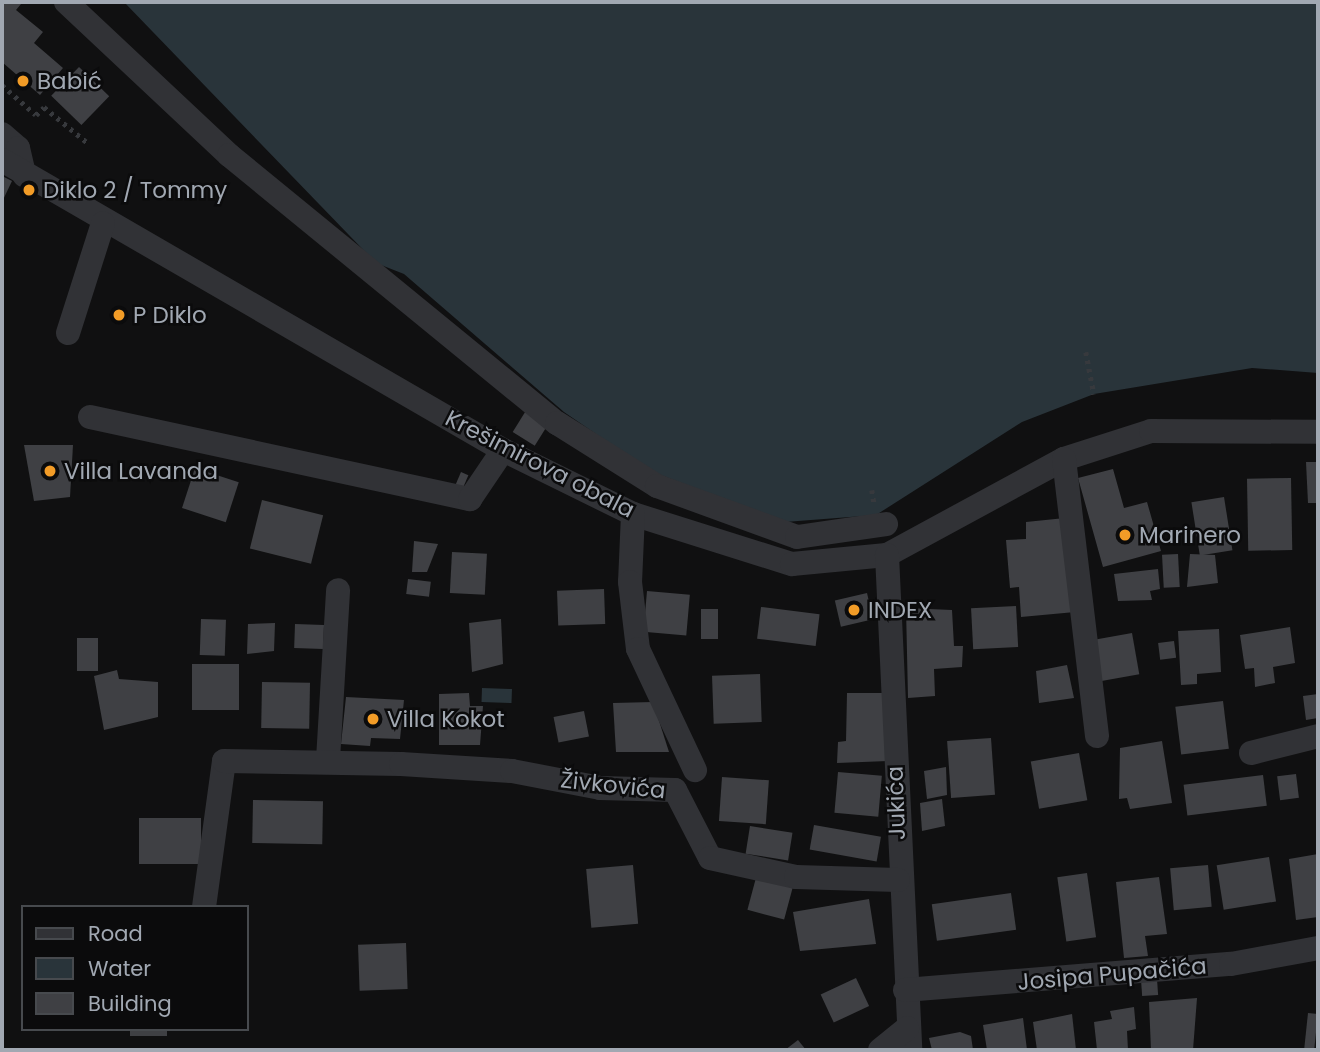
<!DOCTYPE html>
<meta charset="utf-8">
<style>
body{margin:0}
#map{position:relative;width:1320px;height:1052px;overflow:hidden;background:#101011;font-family:Poppins,sans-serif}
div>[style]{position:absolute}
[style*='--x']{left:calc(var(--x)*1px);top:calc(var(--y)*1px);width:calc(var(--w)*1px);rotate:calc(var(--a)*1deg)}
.water>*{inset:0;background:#29343a;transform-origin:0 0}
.building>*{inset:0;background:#3f4044;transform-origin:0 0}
.path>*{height:4.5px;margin-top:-2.25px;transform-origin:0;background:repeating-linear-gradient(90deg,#37393d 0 3.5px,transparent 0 8.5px)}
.minor>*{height:24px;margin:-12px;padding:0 12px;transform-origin:12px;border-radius:12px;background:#313236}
.dots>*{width:19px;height:19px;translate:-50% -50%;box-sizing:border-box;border:4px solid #0b0b0c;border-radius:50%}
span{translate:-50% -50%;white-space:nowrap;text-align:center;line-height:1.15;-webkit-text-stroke:5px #0b0b0c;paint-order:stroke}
.poi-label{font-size:23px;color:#a1a8b2}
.left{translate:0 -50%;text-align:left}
.street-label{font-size:23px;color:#a1a8b2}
.frame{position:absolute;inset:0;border:4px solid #a1a8b2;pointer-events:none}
.legend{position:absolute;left:21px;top:905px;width:228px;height:126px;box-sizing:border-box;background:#0b0b0c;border:2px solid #474a4e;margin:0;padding:9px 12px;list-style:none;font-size:21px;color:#a1a8b2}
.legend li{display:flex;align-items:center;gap:14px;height:35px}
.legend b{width:35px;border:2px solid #474a4e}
</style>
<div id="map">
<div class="water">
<div style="clip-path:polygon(124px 2px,1318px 2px,1318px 373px,1252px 368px,1094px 394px,1022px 422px,876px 515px,785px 522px,650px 471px,564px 412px,404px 274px,376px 263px)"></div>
<div style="left:482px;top:688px;width:30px;height:14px;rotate:2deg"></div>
</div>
<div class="building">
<div style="clip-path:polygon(2px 2px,21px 4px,16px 10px,43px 32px,34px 43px,63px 68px,40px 95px,2px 62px)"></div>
<div style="left:79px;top:67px;width:42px;height:40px;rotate:44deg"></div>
<div style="clip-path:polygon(2px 176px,12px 181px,2px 202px)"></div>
<div style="left:527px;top:409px;width:26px;height:27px;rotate:32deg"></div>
<div style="clip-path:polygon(24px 445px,73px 445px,70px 497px,34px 501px)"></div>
<div style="clip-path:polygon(1306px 462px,1318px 462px,1318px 503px,1308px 503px)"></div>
<div style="left:195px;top:468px;width:46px;height:42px;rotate:18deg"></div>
<div style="clip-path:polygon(1113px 469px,1124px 508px,1147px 502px,1161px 551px,1103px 567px,1078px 478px)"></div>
<div style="left:461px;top:472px;width:8px;height:15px;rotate:23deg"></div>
<div style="left:1291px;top:478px;width:72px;height:44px;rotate:89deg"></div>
<div style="left:1224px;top:497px;width:54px;height:33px;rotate:81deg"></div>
<div style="left:262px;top:500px;width:63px;height:50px;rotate:14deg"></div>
<div style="clip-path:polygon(1065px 518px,1075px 612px,1021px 617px,1019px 587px,1010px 588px,1006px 540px,1026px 539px,1026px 522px)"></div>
<div style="clip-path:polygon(414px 541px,438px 544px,427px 572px,412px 572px)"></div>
<div style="left:452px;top:552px;width:35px;height:41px;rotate:3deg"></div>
<div style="left:1178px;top:554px;width:33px;height:16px;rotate:87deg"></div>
<div style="clip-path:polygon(1190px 554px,1215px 555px,1218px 583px,1187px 587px)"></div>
<div style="clip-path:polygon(1158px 569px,1160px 589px,1150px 591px,1152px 600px,1118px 601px,1114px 574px)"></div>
<div style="left:408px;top:579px;width:23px;height:15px;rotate:7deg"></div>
<div style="left:604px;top:589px;width:35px;height:47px;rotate:88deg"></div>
<div style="left:647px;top:591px;width:43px;height:41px;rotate:5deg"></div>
<div style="left:867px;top:593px;width:27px;height:33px;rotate:77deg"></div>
<div style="left:1016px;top:606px;width:41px;height:45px;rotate:87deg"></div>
<div style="left:761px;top:607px;width:59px;height:32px;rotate:7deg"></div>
<div style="clip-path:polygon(906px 608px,952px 610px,954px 646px,963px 646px,962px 667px,934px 669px,935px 696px,908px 698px)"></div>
<div style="left:701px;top:609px;width:17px;height:30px"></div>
<div style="left:201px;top:619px;width:25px;height:36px;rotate:2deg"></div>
<div style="clip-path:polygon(501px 619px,503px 664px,472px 672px,469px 623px)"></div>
<div style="clip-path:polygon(275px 623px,274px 651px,247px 654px,248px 624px)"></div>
<div style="left:295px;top:624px;width:29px;height:24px;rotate:2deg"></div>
<div style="clip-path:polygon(1290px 627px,1295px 663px,1273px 667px,1275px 683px,1255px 687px,1254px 668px,1245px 669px,1240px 635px)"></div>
<div style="clip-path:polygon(1219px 629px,1221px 672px,1197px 674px,1197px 684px,1181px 685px,1178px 631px)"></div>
<div style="left:1132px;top:633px;width:42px;height:44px;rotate:80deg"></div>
<div style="left:98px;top:638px;width:33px;height:21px;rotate:90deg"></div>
<div style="left:1174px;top:641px;width:17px;height:16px;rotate:83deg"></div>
<div style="left:192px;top:664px;width:47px;height:46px"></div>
<div style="clip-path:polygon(1067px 665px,1074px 698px,1039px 703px,1036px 671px)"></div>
<div style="clip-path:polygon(117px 670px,119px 679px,158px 682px,158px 717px,104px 730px,94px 676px)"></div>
<div style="left:760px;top:674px;width:48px;height:48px;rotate:88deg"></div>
<div style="left:262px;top:682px;width:48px;height:46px;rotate:1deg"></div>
<div style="clip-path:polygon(469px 693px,470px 706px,483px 706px,480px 745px,439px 745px,439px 694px)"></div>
<div style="clip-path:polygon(847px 693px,883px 693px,888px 761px,837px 763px,838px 742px,846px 741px)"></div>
<div style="clip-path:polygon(1318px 694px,1318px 718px,1306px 720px,1303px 696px)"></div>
<div style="clip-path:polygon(346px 697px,404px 700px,400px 739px,371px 738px,370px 746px,341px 744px)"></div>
<div style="left:1223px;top:701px;width:48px;height:48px;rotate:83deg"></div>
<div style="clip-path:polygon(653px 702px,669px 752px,616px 752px,613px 703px)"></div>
<div style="left:584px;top:711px;width:26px;height:31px;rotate:79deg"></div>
<div style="left:991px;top:738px;width:57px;height:44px;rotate:86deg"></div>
<div style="clip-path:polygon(1162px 741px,1172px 803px,1130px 809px,1127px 798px,1119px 799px,1120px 748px)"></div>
<div style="left:1079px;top:753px;width:48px;height:49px;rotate:80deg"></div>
<div style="clip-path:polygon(946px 767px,947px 795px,927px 799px,924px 771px)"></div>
<div style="left:838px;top:772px;width:44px;height:41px;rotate:5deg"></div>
<div style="left:1296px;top:774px;width:24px;height:19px;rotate:83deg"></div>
<div style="left:1263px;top:775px;width:31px;height:80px;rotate:83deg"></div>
<div style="left:722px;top:777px;width:47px;height:44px;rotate:4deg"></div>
<div style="clip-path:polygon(942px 799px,945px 826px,922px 831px,920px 803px)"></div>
<div style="left:253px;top:800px;width:70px;height:43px;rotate:1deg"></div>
<div style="left:201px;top:818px;width:46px;height:62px;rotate:90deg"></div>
<div style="left:814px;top:825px;width:68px;height:25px;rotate:10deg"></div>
<div style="left:750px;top:826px;width:43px;height:28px;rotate:9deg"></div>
<div style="clip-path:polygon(1318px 854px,1318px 917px,1296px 920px,1289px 859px)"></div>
<div style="left:1269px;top:857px;width:45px;height:53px;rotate:81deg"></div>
<div style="left:633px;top:865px;width:59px;height:47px;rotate:85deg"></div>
<div style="left:1208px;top:865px;width:42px;height:38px;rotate:85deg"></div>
<div style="left:1087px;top:873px;width:65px;height:30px;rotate:82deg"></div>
<div style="left:757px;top:874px;width:38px;height:37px;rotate:15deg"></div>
<div style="clip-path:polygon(1159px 877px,1167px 934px,1145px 936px,1148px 956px,1124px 958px,1116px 882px)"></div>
<div style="left:1011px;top:893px;width:37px;height:80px;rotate:82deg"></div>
<div style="clip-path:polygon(869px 899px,876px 944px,800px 951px,793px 912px)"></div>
<div style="left:406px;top:943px;width:46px;height:48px;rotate:88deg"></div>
<div style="left:856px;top:978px;width:31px;height:39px;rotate:65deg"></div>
<div style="left:1157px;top:979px;width:16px;height:16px;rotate:86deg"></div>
<div style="clip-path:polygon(1197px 998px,1193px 1050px,1151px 1050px,1149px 1002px)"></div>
<div style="clip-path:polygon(1134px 1007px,1136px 1029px,1127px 1031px,1128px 1050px,1097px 1050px,1094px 1022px,1112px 1019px,1110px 1011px)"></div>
<div style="left:1308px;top:1013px;width:10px;height:37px;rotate:6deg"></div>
<div style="clip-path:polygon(1072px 1014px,1076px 1050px,1037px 1050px,1033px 1022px)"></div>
<div style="clip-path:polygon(1023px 1018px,1027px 1050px,987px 1050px,983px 1025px)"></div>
<div style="left:130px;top:1029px;width:37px;height:7px"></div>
<div style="clip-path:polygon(960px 1032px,971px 1036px,973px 1050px,932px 1050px,929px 1038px)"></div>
<div style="clip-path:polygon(798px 1040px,806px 1050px,785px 1050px)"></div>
</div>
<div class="path">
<div style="--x:2;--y:85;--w:45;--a:41.4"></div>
<div style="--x:36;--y:115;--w:11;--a:-45"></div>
<div style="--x:44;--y:107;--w:58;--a:39.4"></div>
<div style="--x:1086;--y:352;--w:43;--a:79.2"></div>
<div style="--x:872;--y:490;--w:13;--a:81"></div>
</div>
<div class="minor">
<div style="--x:66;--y:2;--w:224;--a:43.2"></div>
<div style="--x:229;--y:155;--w:424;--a:39.3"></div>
<div style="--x:557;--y:423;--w:118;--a:32.2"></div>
<div style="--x:657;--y:486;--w:149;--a:20"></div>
<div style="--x:797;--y:537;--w:90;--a:-8.3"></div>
<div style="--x:2;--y:134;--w:21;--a:41"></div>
<div style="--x:18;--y:148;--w:28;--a:77"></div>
<div style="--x:2;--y:160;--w:579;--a:30.06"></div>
<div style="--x:503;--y:450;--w:145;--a:26.2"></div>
<div style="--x:633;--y:514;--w:167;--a:17.5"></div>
<div style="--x:792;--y:564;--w:95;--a:-5.4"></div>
<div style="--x:887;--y:555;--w:201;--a:-28.5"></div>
<div style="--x:1064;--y:459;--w:91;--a:-17.8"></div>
<div style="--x:1151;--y:431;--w:167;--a:0.3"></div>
<div style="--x:68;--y:333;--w:115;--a:-72.3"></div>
<div style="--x:90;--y:417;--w:389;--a:12.2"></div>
<div style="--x:470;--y:499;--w:59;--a:-56"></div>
<div style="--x:1064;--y:459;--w:279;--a:83.2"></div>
<div style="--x:633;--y:514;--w:68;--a:92.5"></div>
<div style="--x:630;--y:582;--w:67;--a:83.2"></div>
<div style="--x:638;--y:649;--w:134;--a:64.8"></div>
<div style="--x:887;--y:555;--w:496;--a:87.3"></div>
<div style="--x:1251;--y:753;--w:69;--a:-14.2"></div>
<div style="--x:328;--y:760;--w:170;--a:-86.6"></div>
<div style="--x:204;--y:907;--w:147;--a:-82.2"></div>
<div style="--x:224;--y:761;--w:177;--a:1"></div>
<div style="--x:401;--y:764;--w:111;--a:3.6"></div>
<div style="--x:512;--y:771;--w:90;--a:10.9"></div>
<div style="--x:600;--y:788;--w:75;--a:1.5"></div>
<div style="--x:675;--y:790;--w:76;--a:62.8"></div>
<div style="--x:710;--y:858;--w:88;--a:12.5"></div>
<div style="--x:796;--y:877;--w:102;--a:1.7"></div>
<div style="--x:905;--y:990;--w:327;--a:-4.6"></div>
<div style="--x:1231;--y:964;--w:88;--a:-10.4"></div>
<div style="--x:880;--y:1050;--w:35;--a:-39"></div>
</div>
<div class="dots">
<div style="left:23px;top:81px;background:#f29c27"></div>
<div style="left:29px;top:190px;background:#f29c27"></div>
<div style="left:119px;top:315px;background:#f29c27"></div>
<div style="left:50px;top:471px;background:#f29c27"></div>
<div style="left:1125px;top:535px;background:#f29c27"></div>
<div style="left:854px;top:610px;background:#f29c27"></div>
<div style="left:373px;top:719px;background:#f29c27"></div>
</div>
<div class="poi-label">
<span class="left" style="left:37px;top:81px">Babić</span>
<span class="left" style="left:43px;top:190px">Diklo 2 / Tommy</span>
<span class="left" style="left:133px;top:315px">P Diklo</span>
<span class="left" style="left:64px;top:471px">Villa Lavanda</span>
<span class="left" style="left:1139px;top:535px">Marinero</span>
<span class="left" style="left:868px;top:610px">INDEX</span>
<span class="left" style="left:387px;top:719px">Villa Kokot</span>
</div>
<div class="street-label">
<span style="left:540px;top:464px;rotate:27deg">Krešimirova obala</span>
<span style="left:613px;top:785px;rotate:6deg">Živkovića</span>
<span style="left:896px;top:803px;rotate:-92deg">Jukića</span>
<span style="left:1112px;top:974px;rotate:-5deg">Josipa Pupačića</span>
</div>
<div class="frame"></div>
<ul class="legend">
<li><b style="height:9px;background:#313236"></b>Road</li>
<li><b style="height:19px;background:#29343a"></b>Water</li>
<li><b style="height:19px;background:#3f4044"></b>Building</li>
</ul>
</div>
